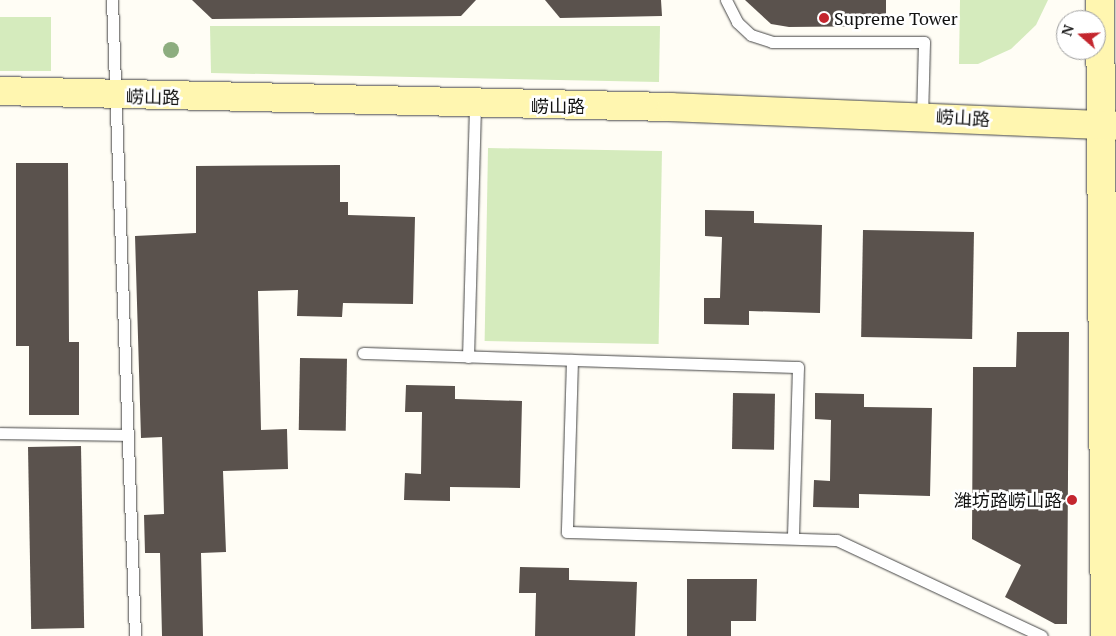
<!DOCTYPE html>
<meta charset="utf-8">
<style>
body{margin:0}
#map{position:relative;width:1116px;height:636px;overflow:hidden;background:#fffdf5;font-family:"PT Serif","Noto Sans SC",serif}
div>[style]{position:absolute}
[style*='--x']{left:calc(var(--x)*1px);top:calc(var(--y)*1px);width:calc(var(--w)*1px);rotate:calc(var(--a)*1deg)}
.green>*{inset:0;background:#d5ebbd;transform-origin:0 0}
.building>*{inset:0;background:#5a524d;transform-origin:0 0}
.roads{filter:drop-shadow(0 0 1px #444) drop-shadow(0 0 1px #444)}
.lane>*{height:11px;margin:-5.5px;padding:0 5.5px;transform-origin:5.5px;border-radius:5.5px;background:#fff}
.secondary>*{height:28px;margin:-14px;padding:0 14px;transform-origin:14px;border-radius:14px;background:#fff6b0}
.trees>*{width:16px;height:16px;margin:-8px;border-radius:50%;background:#8dad7f}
.dots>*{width:14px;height:14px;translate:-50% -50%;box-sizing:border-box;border:2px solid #fff;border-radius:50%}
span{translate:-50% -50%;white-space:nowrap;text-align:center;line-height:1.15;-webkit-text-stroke:5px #fff;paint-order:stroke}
.poi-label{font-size:18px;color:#111}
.left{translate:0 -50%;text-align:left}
.right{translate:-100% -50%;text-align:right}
.street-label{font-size:18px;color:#111}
.north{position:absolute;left:1056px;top:10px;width:50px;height:50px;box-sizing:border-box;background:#fff;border:1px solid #a0a0a0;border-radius:50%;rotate:289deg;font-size:14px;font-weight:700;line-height:20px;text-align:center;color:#111}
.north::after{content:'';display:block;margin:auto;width:18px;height:22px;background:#c4262e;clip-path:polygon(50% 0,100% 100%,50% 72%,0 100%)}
</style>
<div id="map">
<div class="green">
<div style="clip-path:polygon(960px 0,1048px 0,1036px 25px,1011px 49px,978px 64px,959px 64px)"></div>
<div style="left:0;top:17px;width:51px;height:54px"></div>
<div style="clip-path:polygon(210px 26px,660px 26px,659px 82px,211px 73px)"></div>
<div style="left:488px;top:148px;width:174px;height:193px;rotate:1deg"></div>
</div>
<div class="building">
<div style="clip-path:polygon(192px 0,476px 0,461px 16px,212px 19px)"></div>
<div style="clip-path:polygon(545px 0,661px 0,662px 16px,560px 18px)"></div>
<div style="clip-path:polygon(745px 0,886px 0,886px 26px,789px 27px,771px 24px)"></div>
<div style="clip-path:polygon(16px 163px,68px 163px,69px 342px,79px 342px,79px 415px,29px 415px,29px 346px,16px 346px)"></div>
<div style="clip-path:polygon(340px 165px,340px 202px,348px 202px,348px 215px,415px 217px,413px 304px,343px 303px,342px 317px,297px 316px,298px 290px,258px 291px,261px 430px,287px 429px,288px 469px,223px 471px,226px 552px,201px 553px,203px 636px,162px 636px,160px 553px,145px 553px,144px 515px,164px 514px,162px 437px,141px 438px,135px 236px,196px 233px,196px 166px)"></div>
<div style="clip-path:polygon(705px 210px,754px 211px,754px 223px,822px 225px,820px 313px,749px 311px,749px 325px,704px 324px,704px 298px,720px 298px,722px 237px,705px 236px)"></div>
<div style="left:863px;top:230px;width:111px;height:107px;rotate:1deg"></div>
<div style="clip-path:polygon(1017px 332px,1069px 332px,1067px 624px,1055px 624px,1005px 597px,1021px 565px,972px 539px,973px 367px,1016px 367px)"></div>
<div style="left:300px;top:358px;width:47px;height:72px;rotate:1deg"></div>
<div style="clip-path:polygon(406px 385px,455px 386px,455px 399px,522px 401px,520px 488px,450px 487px,450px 501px,404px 500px,405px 473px,421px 474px,422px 412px,405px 412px)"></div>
<div style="left:733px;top:393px;width:42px;height:56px;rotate:1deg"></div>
<div style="clip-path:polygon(815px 393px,864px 394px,864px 407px,932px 408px,930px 496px,859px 494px,859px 508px,813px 507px,814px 480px,830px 481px,831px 420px,815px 419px)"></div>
<div style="left:81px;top:446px;width:182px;height:53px;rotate:89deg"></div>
<div style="clip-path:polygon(520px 567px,569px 568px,569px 580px,637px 582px,635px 636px,535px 636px,536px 593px,519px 593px)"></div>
<div style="clip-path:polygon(687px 579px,757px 579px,756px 621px,731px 621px,731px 636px,687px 636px)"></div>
</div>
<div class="roads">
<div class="lane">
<div style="--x:112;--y:0;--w:636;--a:87.93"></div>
<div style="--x:726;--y:0;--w:25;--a:63"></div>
<div style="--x:737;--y:22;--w:19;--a:43"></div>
<div style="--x:751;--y:35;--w:22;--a:18"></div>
<div style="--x:772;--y:42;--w:152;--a:0"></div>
<div style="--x:924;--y:42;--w:74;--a:91.5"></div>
<div style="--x:363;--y:353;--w:209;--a:1.9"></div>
<div style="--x:572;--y:360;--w:172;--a:91.7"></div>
<div style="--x:567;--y:532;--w:270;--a:1.7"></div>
<div style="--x:837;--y:540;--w:226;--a:25.1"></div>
<div style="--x:468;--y:357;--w:252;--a:-88.4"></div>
<div style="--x:572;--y:360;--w:226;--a:1.8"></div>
<div style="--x:798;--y:367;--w:171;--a:91.7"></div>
<div style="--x:0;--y:433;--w:127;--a:0.9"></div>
</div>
<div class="secondary">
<div style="--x:1100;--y:0;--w:636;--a:89.55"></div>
<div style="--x:0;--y:91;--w:671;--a:1.37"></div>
<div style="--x:671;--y:107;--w:445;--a:2.4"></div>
</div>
</div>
<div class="trees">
<div style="left:171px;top:50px"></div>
</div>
<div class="dots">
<div style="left:824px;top:18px;background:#c4262e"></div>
<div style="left:1072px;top:500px;background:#c4262e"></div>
</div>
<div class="poi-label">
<span class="left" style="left:834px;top:18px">Supreme Tower</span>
<span class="right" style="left:1062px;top:500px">潍坊路崂山路</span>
</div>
<div class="street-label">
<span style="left:153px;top:97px;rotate:1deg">崂山路</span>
<span style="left:558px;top:106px">崂山路</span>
<span style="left:963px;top:118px;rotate:3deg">崂山路</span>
</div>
<div class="north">N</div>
</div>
